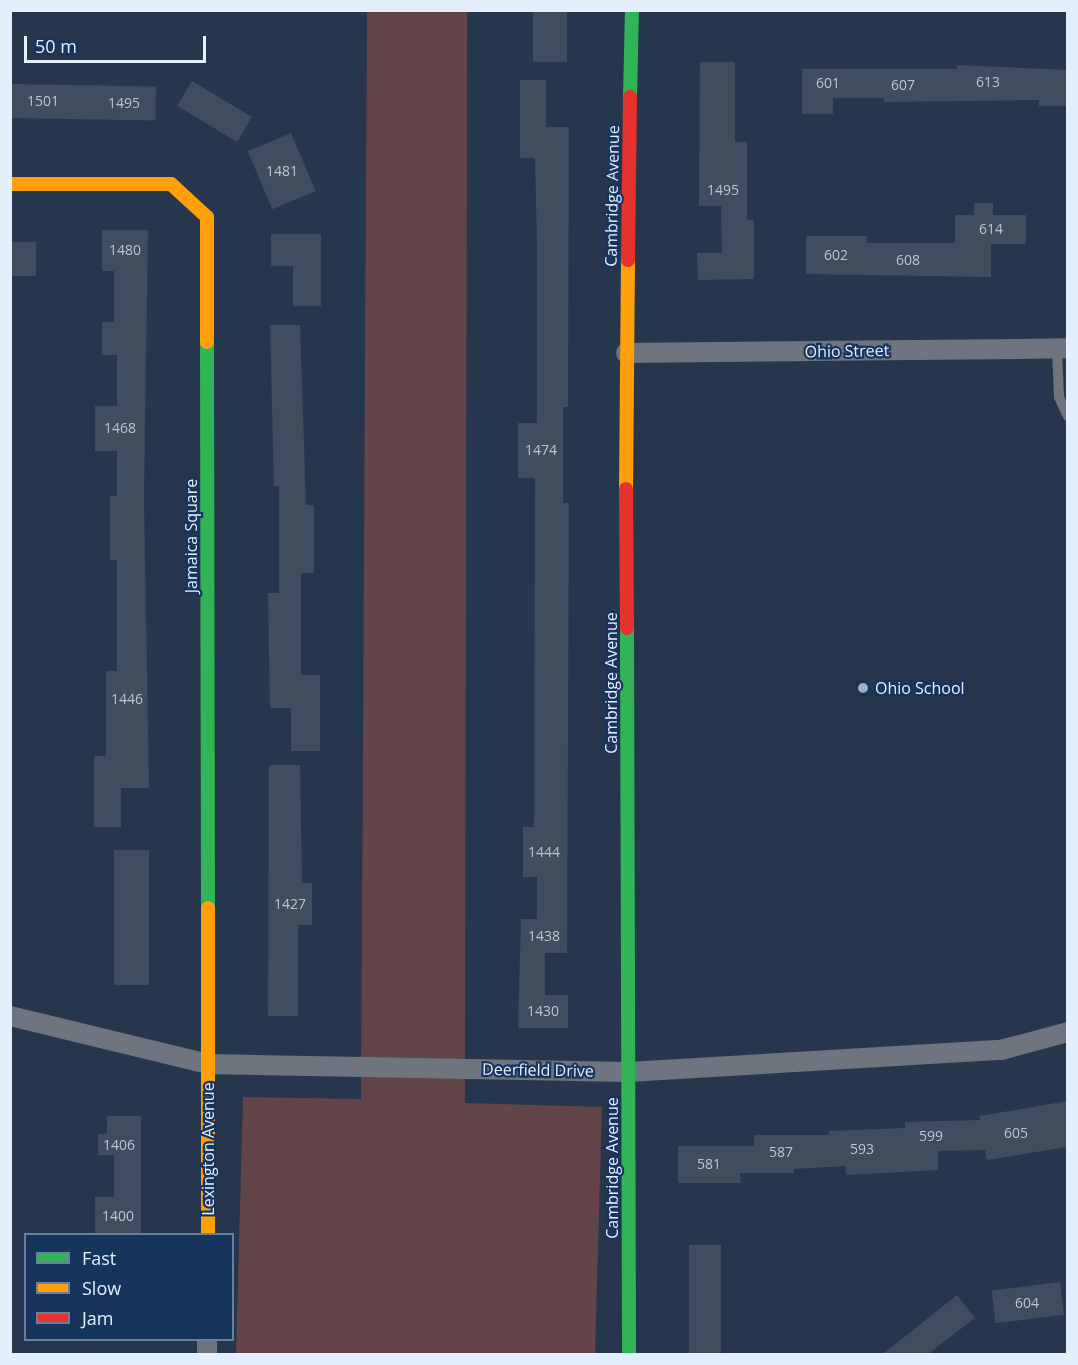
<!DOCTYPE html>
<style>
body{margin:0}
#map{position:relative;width:1078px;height:1365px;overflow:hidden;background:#26374d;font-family:"Open Sans",sans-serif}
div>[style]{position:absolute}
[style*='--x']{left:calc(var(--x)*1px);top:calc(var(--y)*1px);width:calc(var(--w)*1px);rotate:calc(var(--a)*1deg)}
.green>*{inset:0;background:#634449}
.building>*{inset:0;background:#3f4d5f;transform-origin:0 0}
.lane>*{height:10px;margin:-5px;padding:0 5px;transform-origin:5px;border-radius:5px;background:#6e757e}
.street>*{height:20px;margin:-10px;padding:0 10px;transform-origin:10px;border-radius:10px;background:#6e757e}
.fast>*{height:14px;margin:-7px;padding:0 7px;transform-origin:7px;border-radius:7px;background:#30b455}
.slow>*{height:14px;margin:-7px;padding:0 7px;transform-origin:7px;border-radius:7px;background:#ff9f0a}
.jam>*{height:14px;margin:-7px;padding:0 7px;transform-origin:7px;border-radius:7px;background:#e5322d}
.dots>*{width:16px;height:16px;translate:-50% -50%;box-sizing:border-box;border:3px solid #17345c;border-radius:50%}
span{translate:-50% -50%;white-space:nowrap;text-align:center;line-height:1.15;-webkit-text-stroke:4.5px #17345c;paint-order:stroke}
.number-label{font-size:14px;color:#bbc6d6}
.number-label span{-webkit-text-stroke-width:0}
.street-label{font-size:16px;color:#e4effe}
.poi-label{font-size:16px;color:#e4effe}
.left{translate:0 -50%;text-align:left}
.frame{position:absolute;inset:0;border:12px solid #e4effe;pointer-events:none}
.legend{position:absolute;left:24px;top:1233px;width:210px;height:108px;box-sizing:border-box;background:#17345c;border:2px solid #697f9d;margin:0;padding:8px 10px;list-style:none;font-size:18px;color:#e4effe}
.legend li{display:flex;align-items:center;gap:12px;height:30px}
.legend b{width:30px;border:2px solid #697f9d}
.scale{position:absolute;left:24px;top:36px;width:182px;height:27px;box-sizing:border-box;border:3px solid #e4effe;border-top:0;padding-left:8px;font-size:18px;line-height:21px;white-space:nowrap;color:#e4effe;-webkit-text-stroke:4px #17345c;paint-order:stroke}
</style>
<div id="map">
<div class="green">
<div style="clip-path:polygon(367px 11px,467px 11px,465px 1103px,602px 1107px,595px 1354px,236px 1354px,243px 1097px,361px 1099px)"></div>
</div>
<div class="building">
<div style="left:533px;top:10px;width:34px;height:52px"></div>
<div style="clip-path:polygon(700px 62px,735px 62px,735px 142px,747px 142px,747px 220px,754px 220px,754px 279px,698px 280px,697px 253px,722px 253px,721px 206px,699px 206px)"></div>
<div style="clip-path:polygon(957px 65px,1068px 70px,1068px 106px,1039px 106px,1039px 100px,884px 102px,884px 98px,833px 98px,833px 114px,802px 114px,802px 69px,957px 69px)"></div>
<div style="clip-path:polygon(520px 80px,546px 80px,546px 127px,569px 127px,568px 407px,563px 407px,563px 503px,569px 503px,567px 953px,545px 953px,545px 995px,568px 995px,568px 1028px,518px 1028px,521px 919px,537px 919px,537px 877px,523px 877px,523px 827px,534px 827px,535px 478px,518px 478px,518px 423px,537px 423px,537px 243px,535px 158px,520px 158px)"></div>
<div style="left:192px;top:81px;width:70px;height:29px;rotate:31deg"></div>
<div style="left:10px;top:84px;width:146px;height:34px;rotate:1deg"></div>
<div style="left:291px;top:133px;width:63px;height:47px;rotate:67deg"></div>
<div style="clip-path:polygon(974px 203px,993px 203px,993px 215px,1026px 215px,1026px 244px,991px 244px,991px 277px,806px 274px,806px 236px,867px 236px,867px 243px,955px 243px,955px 215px,974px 215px)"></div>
<div style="clip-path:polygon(102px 230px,148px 230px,144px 496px,149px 788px,121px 788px,121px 827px,94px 827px,94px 756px,106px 756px,106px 671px,117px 671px,117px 560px,110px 560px,110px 496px,117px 496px,117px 451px,95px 451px,95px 406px,117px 406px,117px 355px,102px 355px,102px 322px,114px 322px,114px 271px,102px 271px)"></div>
<div style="clip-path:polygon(271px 234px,321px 234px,321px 306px,293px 306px,293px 266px,271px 266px)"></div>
<div style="left:10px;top:242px;width:26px;height:34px"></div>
<div style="clip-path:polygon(270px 325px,300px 325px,306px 505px,314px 505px,314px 573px,301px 573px,301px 675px,320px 675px,320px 751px,291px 751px,291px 708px,270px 708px,268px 593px,279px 593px,279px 486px,274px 486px)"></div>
<div style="clip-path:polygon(269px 765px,300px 765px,302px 883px,312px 883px,312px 925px,298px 925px,298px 1016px,268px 1016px)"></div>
<div style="left:114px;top:850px;width:35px;height:135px"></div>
<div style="clip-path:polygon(1068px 1101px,1068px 1147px,987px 1160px,985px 1150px,938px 1151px,938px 1170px,846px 1175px,845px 1166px,794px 1169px,794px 1173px,740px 1173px,741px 1183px,678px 1183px,678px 1146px,754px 1146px,754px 1135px,829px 1135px,829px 1131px,905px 1128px,905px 1122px,980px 1120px,979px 1116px)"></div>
<div style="clip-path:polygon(107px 1116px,141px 1116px,141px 1234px,95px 1234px,95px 1197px,114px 1197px,114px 1155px,98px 1155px,98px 1134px,107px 1134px)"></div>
<div style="left:689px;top:1245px;width:32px;height:109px"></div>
<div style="left:1060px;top:1282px;width:33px;height:69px;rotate:83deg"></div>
<div style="clip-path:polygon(957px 1295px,975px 1318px,928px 1354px,883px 1354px)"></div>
</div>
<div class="lane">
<div style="--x:1057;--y:349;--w:48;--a:87.6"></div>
<div style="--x:1059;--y:397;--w:21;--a:65"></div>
</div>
<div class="street">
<div style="--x:626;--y:353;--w:442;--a:-0.6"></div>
<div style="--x:10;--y:1016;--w:204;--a:13.6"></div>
<div style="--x:208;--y:1064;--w:420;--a:1.1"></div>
<div style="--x:628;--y:1072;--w:374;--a:-3.4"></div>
<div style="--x:1001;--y:1050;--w:69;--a:-15"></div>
<div style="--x:207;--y:1354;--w:14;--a:-90"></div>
</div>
<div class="fast">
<div style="--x:630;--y:97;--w:87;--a:-88.7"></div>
<div style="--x:207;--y:342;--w:566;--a:89.9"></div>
<div style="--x:627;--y:628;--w:726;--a:89.84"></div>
</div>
<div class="slow">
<div style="--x:10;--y:184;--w:161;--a:0"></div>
<div style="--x:171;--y:184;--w:49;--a:42.5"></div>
<div style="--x:207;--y:217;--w:125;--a:90"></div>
<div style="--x:626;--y:489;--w:229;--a:-89.5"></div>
<div style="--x:208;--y:908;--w:326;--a:90"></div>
</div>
<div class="jam">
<div style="--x:628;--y:260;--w:163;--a:-89.3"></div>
<div style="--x:626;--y:489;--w:139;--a:89.6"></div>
</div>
<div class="dots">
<div style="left:863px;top:688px;background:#a2afc0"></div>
</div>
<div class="number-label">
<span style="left:988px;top:82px">613</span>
<span style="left:828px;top:83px">601</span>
<span style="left:903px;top:85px">607</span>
<span style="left:43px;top:101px">1501</span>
<span style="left:124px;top:103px">1495</span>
<span style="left:282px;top:171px">1481</span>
<span style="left:723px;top:190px">1495</span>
<span style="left:991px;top:229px">614</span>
<span style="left:125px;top:250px">1480</span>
<span style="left:836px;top:255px">602</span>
<span style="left:908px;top:260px">608</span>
<span style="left:120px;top:428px">1468</span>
<span style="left:541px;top:450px">1474</span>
<span style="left:127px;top:699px">1446</span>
<span style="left:544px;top:852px">1444</span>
<span style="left:290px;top:904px">1427</span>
<span style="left:544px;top:936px">1438</span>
<span style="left:543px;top:1011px">1430</span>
<span style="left:1016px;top:1133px">605</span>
<span style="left:931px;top:1136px">599</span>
<span style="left:119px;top:1145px">1406</span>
<span style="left:862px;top:1149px">593</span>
<span style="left:781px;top:1152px">587</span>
<span style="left:709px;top:1164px">581</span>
<span style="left:118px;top:1216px">1400</span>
<span style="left:1027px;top:1303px">604</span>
</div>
<div class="street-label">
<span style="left:612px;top:196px;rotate:-89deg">Cambridge Avenue</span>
<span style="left:847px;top:351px;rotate:-1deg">Ohio Street</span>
<span style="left:191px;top:536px;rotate:-90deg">Jamaica Square</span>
<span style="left:611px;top:683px;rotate:-90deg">Cambridge Avenue</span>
<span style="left:538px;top:1070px;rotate:1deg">Deerfield Drive</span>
<span style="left:208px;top:1149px;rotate:-90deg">Lexington Avenue</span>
<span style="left:612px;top:1168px;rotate:-90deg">Cambridge Avenue</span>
</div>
<div class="poi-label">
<span class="left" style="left:875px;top:688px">Ohio School</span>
</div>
<div class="frame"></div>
<ul class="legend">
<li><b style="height:8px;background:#30b455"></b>Fast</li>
<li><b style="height:8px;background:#ff9f0a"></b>Slow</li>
<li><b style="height:8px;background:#e5322d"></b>Jam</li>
</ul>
<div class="scale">50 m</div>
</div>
